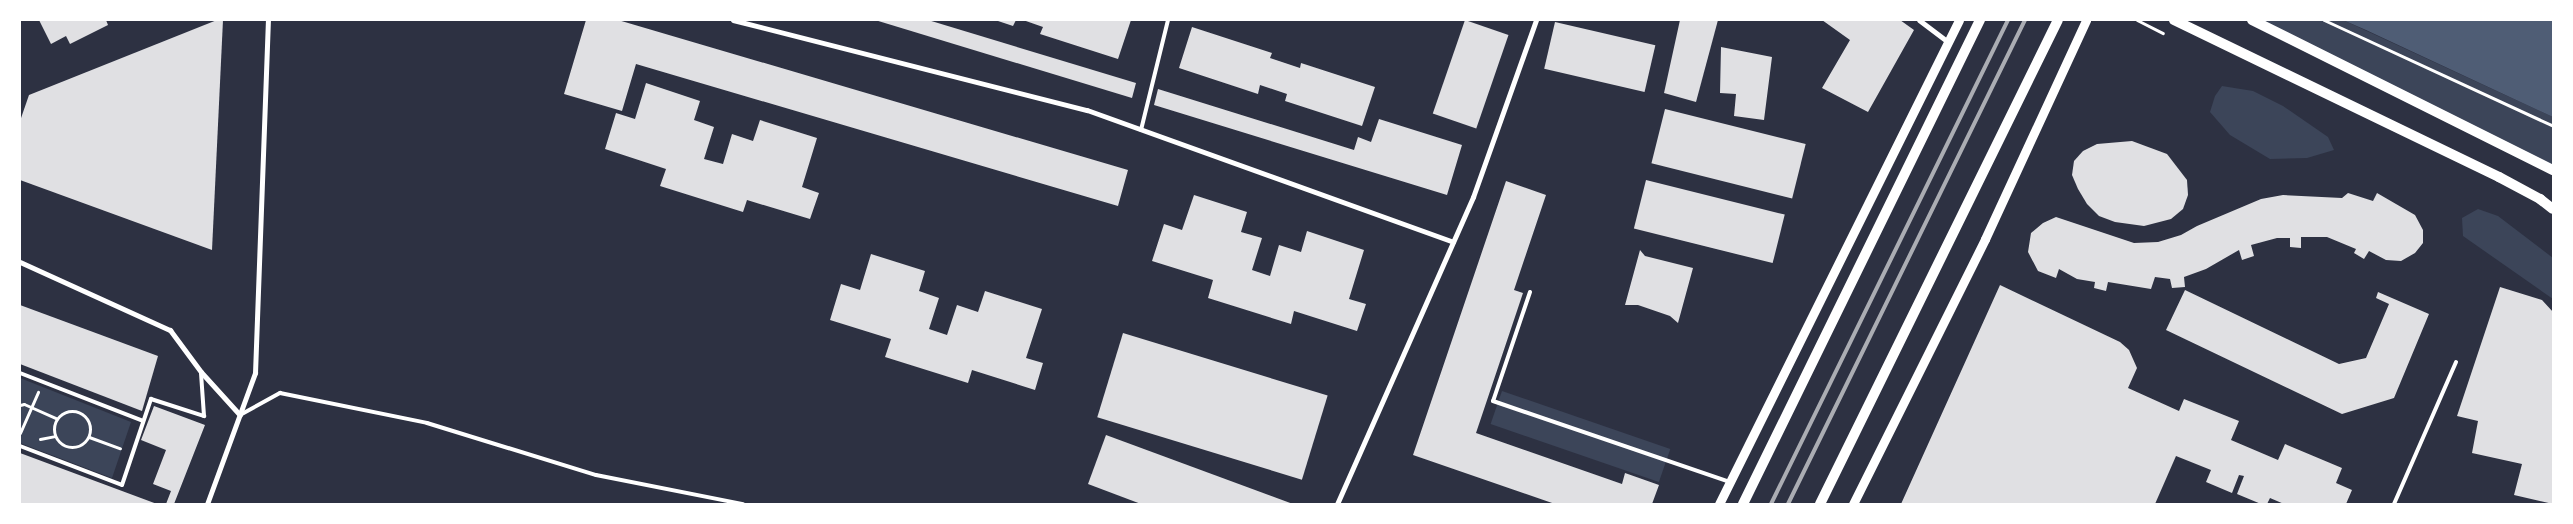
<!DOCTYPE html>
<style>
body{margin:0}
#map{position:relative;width:2573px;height:524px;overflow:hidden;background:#2d3142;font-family:Inter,sans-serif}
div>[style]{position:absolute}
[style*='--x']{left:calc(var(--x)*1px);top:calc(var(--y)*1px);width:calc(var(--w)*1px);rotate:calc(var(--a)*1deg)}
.green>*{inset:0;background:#3c4559;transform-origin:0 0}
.water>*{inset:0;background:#4f5d75}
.building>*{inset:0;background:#e0e0e3;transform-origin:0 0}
.path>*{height:3px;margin:-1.5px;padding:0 1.5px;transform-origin:1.5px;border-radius:1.5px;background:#fff}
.path>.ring{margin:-1.5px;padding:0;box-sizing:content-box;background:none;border:3px solid #fff;border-radius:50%}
.service>*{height:4px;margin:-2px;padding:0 2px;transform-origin:2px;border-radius:2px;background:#fff}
.minor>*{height:5px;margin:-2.5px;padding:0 2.5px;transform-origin:2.5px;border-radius:2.5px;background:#fff}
.tertiary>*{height:9px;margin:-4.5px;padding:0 4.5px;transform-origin:4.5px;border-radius:4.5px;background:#fff}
.secondary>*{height:10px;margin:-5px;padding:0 5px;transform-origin:5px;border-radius:5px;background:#fff}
.rail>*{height:4px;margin:-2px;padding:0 2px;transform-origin:2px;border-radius:2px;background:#abadb3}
span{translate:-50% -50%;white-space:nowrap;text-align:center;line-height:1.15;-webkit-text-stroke:4px #fff;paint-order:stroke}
.frame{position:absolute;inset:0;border:21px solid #fff;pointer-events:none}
</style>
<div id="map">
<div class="green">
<div style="clip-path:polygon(2252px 20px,2343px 20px,2553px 117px,2553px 170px)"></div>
<div style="clip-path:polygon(2222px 86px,2253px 91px,2283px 106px,2328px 137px,2334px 150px,2307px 158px,2270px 159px,2230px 135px,2210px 112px,2215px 96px)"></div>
<div style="clip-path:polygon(2478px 209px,2498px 216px,2553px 258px,2553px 299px,2463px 236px,2462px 218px)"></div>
<div style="clip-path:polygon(20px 378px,131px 422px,112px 478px,20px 443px)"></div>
<div style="left:1502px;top:391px;width:178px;height:35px;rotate:19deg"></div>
</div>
<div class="water">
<div style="clip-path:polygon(2343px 20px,2553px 20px,2553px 117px,2366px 30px)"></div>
</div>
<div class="building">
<div style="clip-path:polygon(39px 20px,106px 20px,108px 25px,70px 44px,66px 36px,51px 44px)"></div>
<div style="clip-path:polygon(217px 20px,223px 20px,212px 250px,20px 180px,20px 121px,29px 95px)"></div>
<div style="clip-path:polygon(586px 20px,618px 20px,1128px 170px,1118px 206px,636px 64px,622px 111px,564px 94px)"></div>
<div style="clip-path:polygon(875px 20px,928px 20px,1136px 83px,1132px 98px)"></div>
<div style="clip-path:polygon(995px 20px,1016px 20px,1013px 26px)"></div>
<div style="clip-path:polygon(1023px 20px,1131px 20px,1118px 59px,1040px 34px,1043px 27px)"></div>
<div style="left:1465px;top:20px;width:46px;height:99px;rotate:19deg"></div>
<div style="clip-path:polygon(1680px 20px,1718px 20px,1696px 102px,1664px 93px)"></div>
<div style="clip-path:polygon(1822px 20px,1900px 20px,1914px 30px,1868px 112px,1822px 88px,1850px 40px)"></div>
<div style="left:1555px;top:22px;width:103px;height:48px;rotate:13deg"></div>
<div style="clip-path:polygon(1192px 27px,1272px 53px,1270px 58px,1300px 68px,1301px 63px,1375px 87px,1362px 126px,1285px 101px,1287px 94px,1260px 85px,1258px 94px,1179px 68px)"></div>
<div style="clip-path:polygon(1721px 47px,1772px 57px,1764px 120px,1734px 116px,1736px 94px,1720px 93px)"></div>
<div style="clip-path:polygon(646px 83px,700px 101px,694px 120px,714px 127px,704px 159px,723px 164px,732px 134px,753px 141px,760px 120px,817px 138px,802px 187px,819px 193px,810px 219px,747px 200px,743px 212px,660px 186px,666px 169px,605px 149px,616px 113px,635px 119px)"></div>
<div style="clip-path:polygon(1158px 89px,1354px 150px,1358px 137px,1371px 142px,1379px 119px,1462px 145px,1447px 195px,1154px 105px)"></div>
<div style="left:1665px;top:109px;width:145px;height:56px;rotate:14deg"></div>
<div style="clip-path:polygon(2132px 141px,2167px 154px,2187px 180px,2188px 195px,2183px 209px,2171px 219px,2144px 226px,2115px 222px,2099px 216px,2087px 204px,2078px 189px,2072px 175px,2074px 161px,2083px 151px,2097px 144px)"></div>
<div style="left:1646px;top:180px;width:143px;height:50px;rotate:14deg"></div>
<div style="clip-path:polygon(1506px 181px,1546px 195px,1514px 290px,1523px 293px,1476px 433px,1622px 484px,1625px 473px,1659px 485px,1652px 504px,1555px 504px,1413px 455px)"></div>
<div style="clip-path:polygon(2348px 193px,2373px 201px,2377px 193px,2415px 215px,2423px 230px,2423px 243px,2415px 253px,2401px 261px,2386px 260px,2369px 251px,2364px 259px,2354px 253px,2356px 249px,2327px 237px,2301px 237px,2301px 248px,2290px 247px,2290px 238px,2277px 238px,2251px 245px,2254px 256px,2242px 260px,2239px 250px,2206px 269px,2184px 277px,2185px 287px,2172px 288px,2170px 279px,2155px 277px,2151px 289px,2108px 282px,2106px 291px,2094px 288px,2095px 282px,2077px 279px,2059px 269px,2056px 278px,2038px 271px,2028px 252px,2031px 233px,2043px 223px,2056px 217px,2134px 243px,2158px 242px,2181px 235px,2197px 226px,2261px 199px,2283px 195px,2342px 198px)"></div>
<div style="clip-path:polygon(1194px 195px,1247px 212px,1241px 232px,1262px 238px,1252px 270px,1270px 276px,1279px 245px,1301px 252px,1307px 231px,1364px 250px,1349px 299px,1366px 304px,1357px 331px,1294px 311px,1291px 324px,1208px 298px,1213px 280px,1152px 261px,1164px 224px,1182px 230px)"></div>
<div style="clip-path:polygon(1640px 250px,1645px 256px,1693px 268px,1678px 323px,1670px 316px,1638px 305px,1625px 305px)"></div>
<div style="clip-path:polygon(871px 254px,925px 271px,919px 291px,939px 298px,929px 329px,947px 335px,957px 305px,978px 312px,985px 291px,1042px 309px,1026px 358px,1043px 363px,1035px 390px,972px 370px,968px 383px,885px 357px,891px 339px,830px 320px,841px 284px,860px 290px)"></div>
<div style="clip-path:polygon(2000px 285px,2120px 342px,2129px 350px,2137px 368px,2128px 388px,2179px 411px,2184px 399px,2239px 421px,2231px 440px,2278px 460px,2285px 444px,2342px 468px,2336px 483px,2352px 490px,2346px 504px,2284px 504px,2270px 498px,2267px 504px,2261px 504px,2237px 494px,2244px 476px,2239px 475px,2232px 493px,2206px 482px,2211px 470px,2176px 456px,2155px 504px,1901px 504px)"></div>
<div style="clip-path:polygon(2500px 287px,2542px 300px,2553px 312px,2553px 504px,2514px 495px,2522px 464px,2472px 453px,2478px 421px,2457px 416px)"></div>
<div style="clip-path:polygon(2185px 290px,2339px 364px,2366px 358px,2389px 304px,2376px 298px,2378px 292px,2429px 314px,2394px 398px,2342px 414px,2166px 330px)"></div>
<div style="clip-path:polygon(20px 305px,158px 356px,142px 411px,20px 364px)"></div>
<div style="left:1123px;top:333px;width:214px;height:88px;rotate:17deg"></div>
<div style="clip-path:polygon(154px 406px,205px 425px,174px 504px,166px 504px,171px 491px,153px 484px,166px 450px,141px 440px)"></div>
<div style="clip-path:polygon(1106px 435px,1293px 504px,1141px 504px,1088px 484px)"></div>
<div style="clip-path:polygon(20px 453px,157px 504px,20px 504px)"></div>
</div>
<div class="path">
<div style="--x:2137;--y:20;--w:29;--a:27"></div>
<div style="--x:2324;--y:20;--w:252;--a:24.8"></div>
<div style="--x:20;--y:405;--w:4;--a:-14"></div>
<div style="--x:24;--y:404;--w:36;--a:24"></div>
<div class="ring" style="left:54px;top:411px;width:33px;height:33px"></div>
<div style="--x:20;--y:433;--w:45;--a:-66.3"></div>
<div style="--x:89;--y:437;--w:33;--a:20"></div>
<div style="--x:40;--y:439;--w:15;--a:-11"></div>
</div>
<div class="service">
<div style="--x:1141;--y:130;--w:113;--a:-76.2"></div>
<div style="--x:1530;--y:292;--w:115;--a:108.7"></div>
<div style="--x:1493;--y:401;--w:250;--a:18.9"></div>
<div style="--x:20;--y:373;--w:132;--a:21.3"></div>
<div style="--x:240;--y:415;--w:46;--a:-28.8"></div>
<div style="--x:280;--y:393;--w:150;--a:11.5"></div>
<div style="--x:427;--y:423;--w:177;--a:17.1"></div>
<div style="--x:596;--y:475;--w:150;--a:11.2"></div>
<div style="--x:20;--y:446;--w:109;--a:20.9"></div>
<div style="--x:122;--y:485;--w:91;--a:-71.4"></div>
<div style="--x:151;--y:399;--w:56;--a:17.8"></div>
<div style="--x:204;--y:416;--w:43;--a:-94"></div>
<div style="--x:2394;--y:504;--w:155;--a:-66.4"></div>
</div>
<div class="minor">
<div style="--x:733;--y:20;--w:365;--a:14.3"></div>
<div style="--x:1087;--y:110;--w:389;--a:19.8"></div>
<div style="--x:1919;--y:20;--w:36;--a:37"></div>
<div style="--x:20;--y:262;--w:165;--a:24.4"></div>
<div style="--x:170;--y:330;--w:52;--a:53.6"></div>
<div style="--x:201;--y:372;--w:58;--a:47.8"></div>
<div style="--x:207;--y:504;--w:140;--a:-69.9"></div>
<div style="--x:255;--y:373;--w:353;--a:-87.9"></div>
<div style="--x:1337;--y:504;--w:336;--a:-66.1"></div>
<div style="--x:1473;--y:197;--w:188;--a:-70.4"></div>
</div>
<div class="tertiary">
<div style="--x:1719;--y:504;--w:540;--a:-63.62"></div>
<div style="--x:1853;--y:504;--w:296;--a:-63.5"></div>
<div style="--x:1985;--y:239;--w:241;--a:-65.2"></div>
</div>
<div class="secondary">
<div style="--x:2174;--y:20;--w:361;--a:25.8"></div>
<div style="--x:2499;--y:177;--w:47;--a:28.2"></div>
<div style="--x:2540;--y:199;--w:16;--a:38"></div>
<div style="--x:2252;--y:20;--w:336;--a:26.5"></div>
<div style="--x:1743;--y:504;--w:539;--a:-63.91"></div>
<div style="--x:1820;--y:504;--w:539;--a:-63.82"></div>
</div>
<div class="rail">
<div style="--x:1771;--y:504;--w:539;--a:-63.91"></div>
<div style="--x:1788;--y:504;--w:539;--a:-63.91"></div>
</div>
<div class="frame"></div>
</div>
